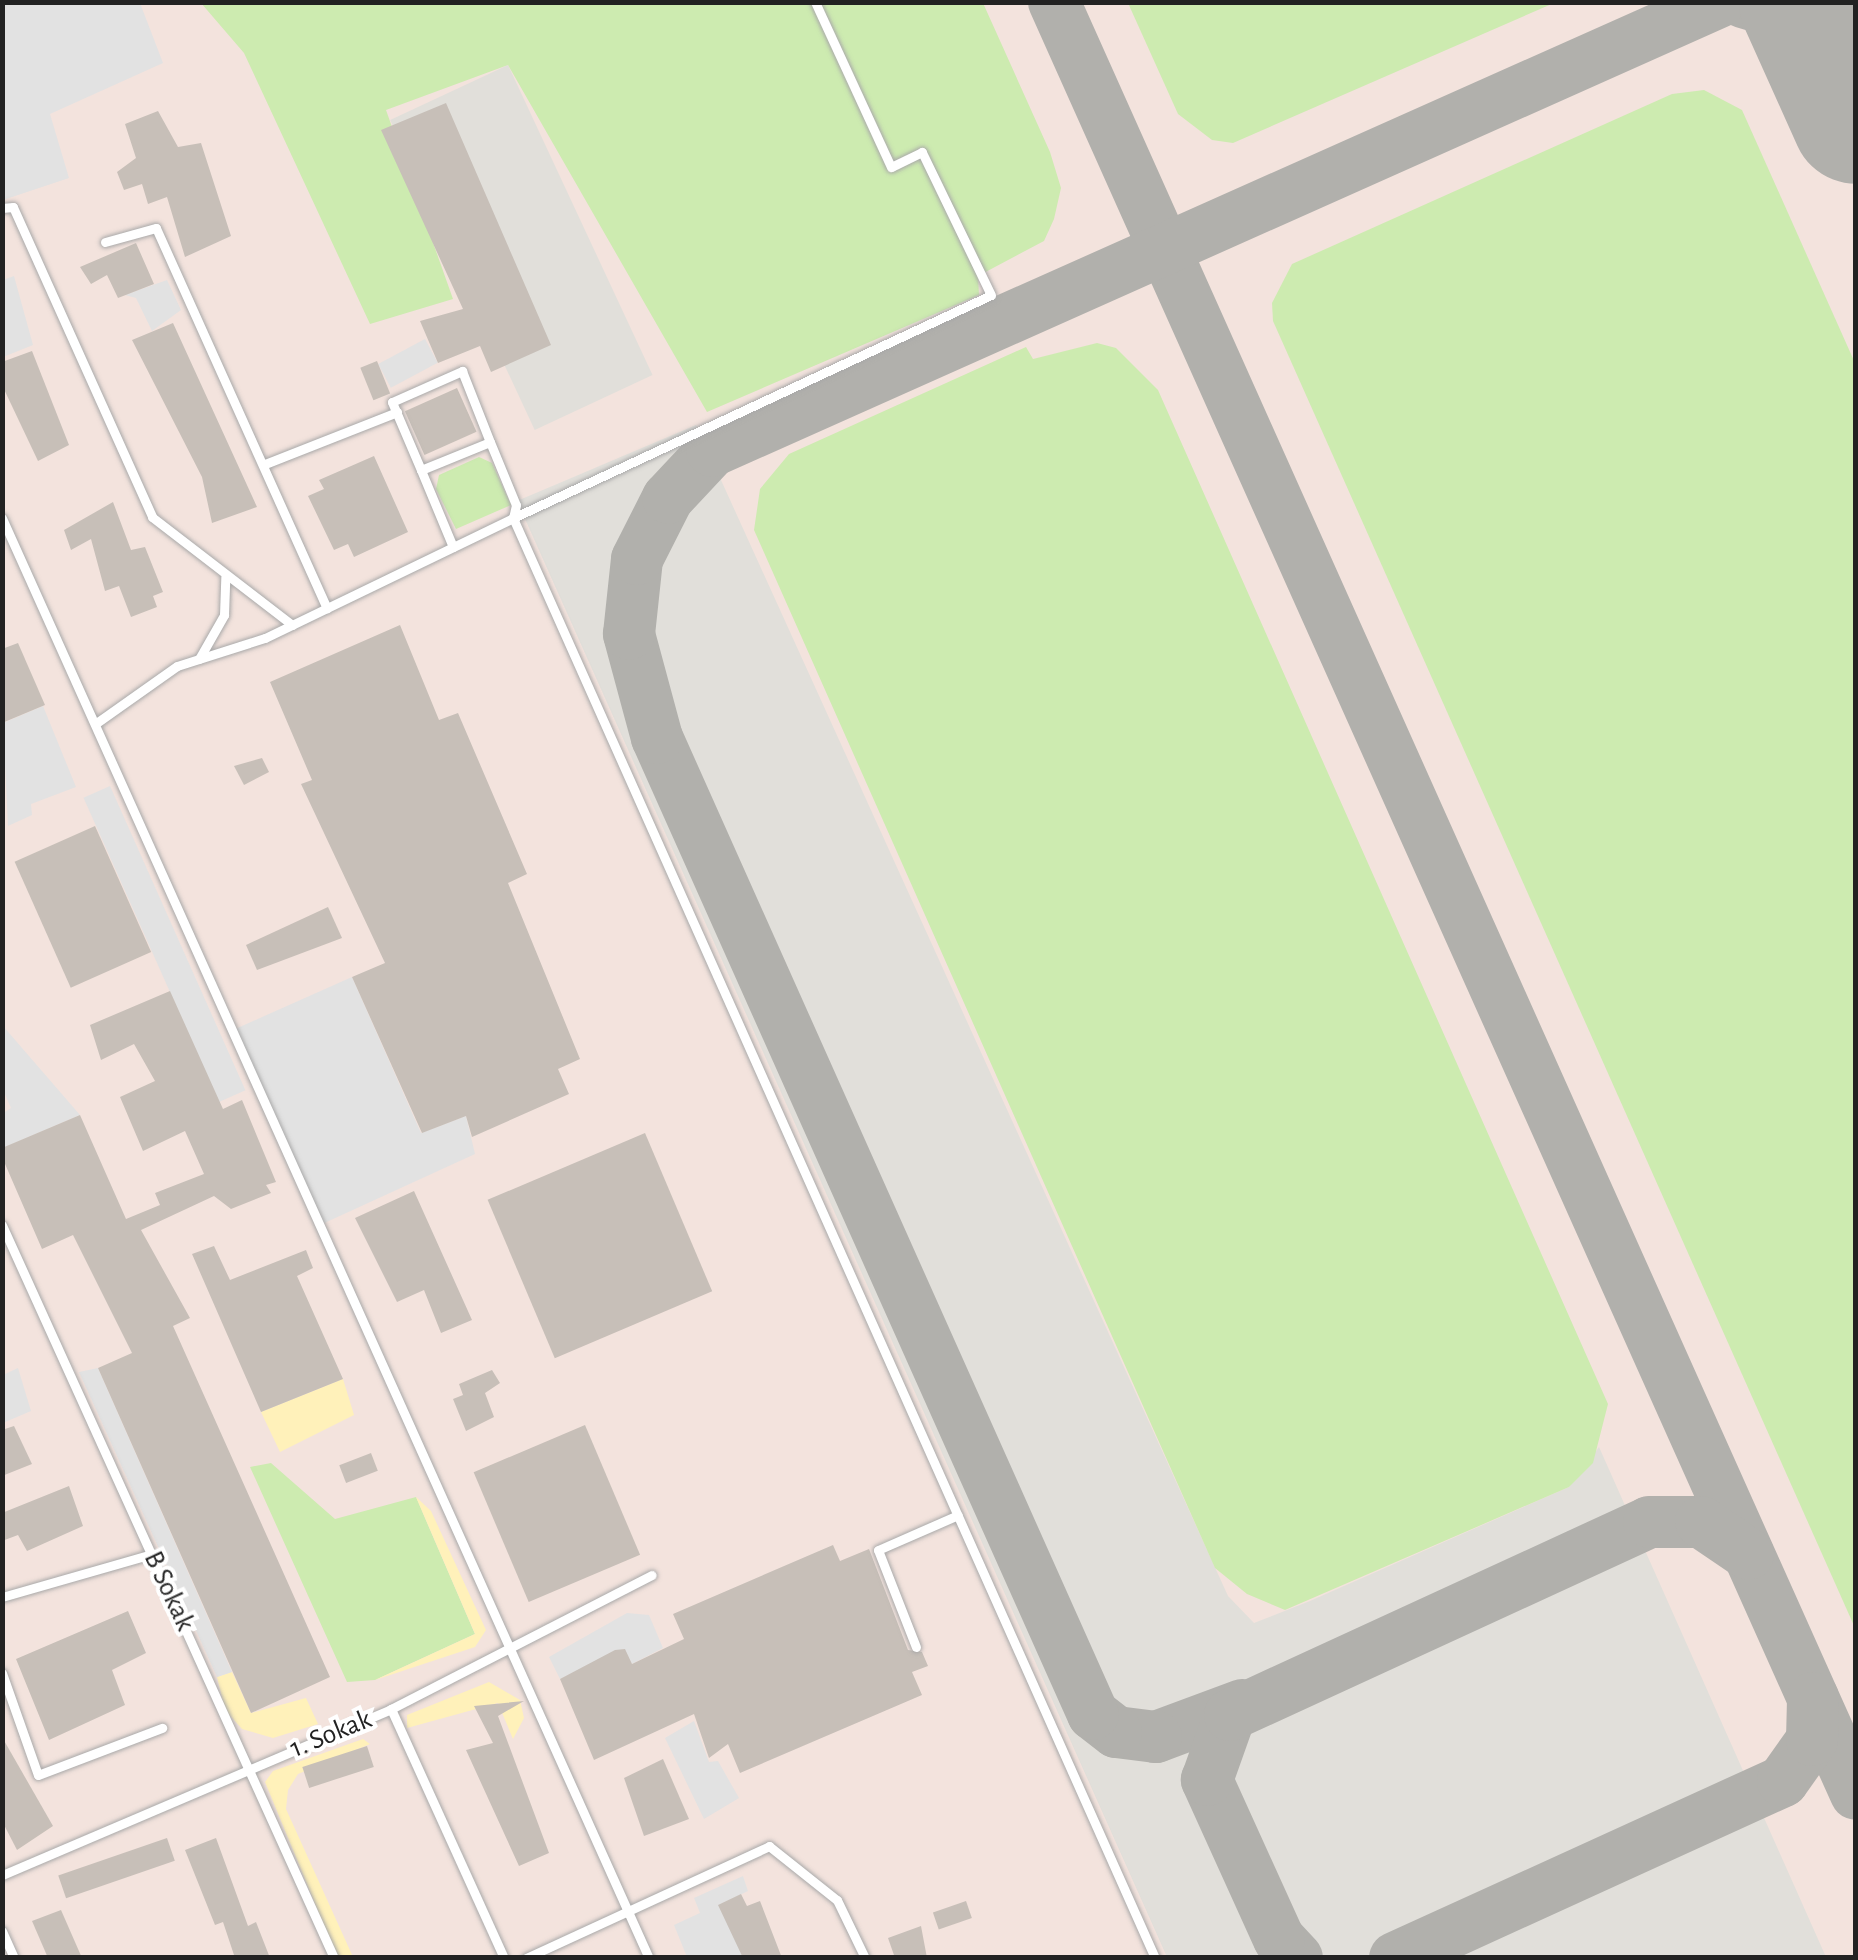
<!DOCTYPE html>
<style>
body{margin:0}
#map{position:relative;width:1858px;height:1960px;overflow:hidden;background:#f2efe9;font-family:"Alegreya Sans",sans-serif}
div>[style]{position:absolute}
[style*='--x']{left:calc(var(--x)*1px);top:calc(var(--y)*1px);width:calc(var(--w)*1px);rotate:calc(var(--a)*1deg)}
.military>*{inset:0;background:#f3e3dd;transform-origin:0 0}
.airport>*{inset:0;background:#e1dfda;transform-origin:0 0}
.grass>*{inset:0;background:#cdebb0}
.sand>*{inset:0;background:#fff1ba}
.parking>*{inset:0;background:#e2e2e2;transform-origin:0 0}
.taxiway>*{height:52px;margin:-26px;padding:0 26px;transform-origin:26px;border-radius:26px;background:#b1b0ac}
.runway>*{height:128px;margin:-64px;padding:0 64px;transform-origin:64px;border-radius:64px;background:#b1b0ac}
.building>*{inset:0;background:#c7bfb8;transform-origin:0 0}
.roads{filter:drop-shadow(0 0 2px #a9a9a9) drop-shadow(0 0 2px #a9a9a9)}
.lane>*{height:9px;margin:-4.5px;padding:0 4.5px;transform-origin:4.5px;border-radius:4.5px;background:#fff}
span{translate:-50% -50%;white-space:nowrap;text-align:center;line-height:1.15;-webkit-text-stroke:8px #fff;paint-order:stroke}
.street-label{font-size:28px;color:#222}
.frame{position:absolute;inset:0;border:5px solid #222;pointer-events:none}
</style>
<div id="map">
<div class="military">
<div style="left:3px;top:3px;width:1852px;height:1954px"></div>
</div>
<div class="airport">
<div style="left:508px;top:65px;width:342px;height:130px;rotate:65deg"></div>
<div style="clip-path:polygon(696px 425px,1228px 1596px,1254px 1623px,1310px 1601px,1569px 1487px,1599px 1447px,1826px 1957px,1167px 1957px,517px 501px)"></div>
</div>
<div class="grass">
<div style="clip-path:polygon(201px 3px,983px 3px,1050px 152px,1061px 188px,1054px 219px,1044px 241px,978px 276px,979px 295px,707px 412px,508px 65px,386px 110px,453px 299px,370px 324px,244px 53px)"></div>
<div style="clip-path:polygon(1128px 3px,1554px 3px,1233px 143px,1212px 140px,1178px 114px)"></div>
<div style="clip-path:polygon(1704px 90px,1742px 110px,1855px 363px,1855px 1628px,1273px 321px,1272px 303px,1292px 264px,1672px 94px)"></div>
<div style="clip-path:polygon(1097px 343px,1116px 348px,1158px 390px,1608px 1404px,1593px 1463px,1569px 1487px,1285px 1610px,1247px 1594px,1215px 1568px,754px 530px,760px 489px,789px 454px,1026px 347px,1033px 359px)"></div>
<div style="clip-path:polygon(479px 457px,492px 463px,511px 505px,456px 529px,436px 489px,439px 475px)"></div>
<div style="clip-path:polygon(271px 1463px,335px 1519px,416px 1497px,475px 1634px,375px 1680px,347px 1682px,250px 1467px)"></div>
</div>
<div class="sand">
<div style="clip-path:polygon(343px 1379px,354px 1415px,280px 1452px,261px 1412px)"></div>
<div style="clip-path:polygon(416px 1497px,431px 1511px,486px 1630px,475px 1647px,375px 1680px,475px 1634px)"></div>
<div style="clip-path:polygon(232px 1672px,251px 1713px,306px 1698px,318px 1724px,273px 1738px,242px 1729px,225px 1710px,217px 1677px)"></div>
<div style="clip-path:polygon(489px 1682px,520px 1700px,524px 1718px,513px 1739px,498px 1703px,407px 1728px,407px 1715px)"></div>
<div style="clip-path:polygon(363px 1739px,370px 1744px,298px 1774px,288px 1790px,286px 1809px,353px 1957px,337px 1957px,265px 1782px,273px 1771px)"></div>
</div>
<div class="parking">
<div style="clip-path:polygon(2px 3px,140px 3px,163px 63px,50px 114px,69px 178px,3px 200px)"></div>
<div style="clip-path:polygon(14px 276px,33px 345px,3px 357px,3px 280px)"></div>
<div style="clip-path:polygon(167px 280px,181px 310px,152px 331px,136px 298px,125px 295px)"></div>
<div style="left:425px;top:339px;width:27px;height:53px;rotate:62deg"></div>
<div style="clip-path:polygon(43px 706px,76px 787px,31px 804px,32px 815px,8px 826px,3px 723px)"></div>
<div style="left:110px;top:786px;width:333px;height:29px;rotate:66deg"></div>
<div style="clip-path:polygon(352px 977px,421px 1133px,466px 1116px,475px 1154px,320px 1225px,233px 1030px)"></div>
<div style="clip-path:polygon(3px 1026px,80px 1115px,3px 1148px,2px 1114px,11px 1108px,3px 1090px)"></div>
<div style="clip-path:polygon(18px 1368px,31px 1411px,3px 1423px,3px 1375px)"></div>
<div style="clip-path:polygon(98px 1368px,232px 1672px,217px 1677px,79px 1372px)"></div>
<div style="clip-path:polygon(627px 1613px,649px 1615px,663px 1648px,632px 1664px,624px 1649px,560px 1679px,549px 1657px)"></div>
<div style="clip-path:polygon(694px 1721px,709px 1762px,718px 1761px,739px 1798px,704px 1819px,665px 1738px)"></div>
<div style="clip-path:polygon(743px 1876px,748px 1891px,719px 1905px,743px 1957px,687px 1957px,674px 1925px,700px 1913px,694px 1898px)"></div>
</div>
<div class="taxiway">
<div style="--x:1054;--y:2;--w:1963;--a:65.89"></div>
<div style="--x:1743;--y:2;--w:52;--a:16.7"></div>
<div style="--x:1793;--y:17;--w:29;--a:35"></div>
<div style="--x:1242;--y:1705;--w:92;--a:159.6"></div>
<div style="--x:1156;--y:1737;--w:40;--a:-172.9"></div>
<div style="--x:1116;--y:1732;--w:29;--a:-142"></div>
<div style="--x:1093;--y:1714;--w:1069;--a:-114.07"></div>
<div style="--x:657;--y:738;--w:108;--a:-105.1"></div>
<div style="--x:629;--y:634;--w:75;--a:-83.9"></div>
<div style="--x:637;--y:559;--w:68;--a:-63.1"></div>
<div style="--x:668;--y:498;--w:64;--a:-46.9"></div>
<div style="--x:712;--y:451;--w:1103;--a:-24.03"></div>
<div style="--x:1297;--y:1958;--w:26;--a:-133"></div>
<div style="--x:1279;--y:1939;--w:175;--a:-114.4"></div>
<div style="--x:1207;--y:1780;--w:69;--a:-70.5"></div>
<div style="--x:1230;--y:1715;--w:461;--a:-24.7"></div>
<div style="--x:1649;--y:1522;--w:52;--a:0"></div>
<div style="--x:1701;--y:1522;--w:57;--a:34.2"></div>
<div style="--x:1395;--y:1958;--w:426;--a:-24.5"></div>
<div style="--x:1783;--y:1781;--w:50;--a:-54.7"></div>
<div style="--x:1812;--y:1740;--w:42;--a:-88.6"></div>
</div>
<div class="runway">
<div style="--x:1803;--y:2;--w:129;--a:65.8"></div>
</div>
<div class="building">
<div style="clip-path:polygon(446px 103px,551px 345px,491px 372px,480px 346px,438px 363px,420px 321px,463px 309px,381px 130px)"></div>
<div style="clip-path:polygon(158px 111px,178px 147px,201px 143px,231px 236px,185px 257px,167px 197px,148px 204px,142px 184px,124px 190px,117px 172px,136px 158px,125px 124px)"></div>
<div style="clip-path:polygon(136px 243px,154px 284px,118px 298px,107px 275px,91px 284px,80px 267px)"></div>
<div style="clip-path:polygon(173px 323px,257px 507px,212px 523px,202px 477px,132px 340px)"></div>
<div style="clip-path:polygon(32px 351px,69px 445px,38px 461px,2px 385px,2px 362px)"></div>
<div style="left:377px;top:361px;width:35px;height:18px;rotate:68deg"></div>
<div style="left:457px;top:388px;width:48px;height:57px;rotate:66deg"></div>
<div style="clip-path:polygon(374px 456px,408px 532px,354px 557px,348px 544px,334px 550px,308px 496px,324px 489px,319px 480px)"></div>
<div style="clip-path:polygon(113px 502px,131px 550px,145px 547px,163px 592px,153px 596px,157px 607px,131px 617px,119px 586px,105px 591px,91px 539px,71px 550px,64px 530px)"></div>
<div style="clip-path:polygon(400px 625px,439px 720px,458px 713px,527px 874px,508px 883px,580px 1059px,558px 1069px,569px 1094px,472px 1137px,466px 1116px,422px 1133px,352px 977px,385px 963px,301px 784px,312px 780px,270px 682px)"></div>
<div style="clip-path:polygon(18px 643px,45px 705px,2px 723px,2px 649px)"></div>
<div style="clip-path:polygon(262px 758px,269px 772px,244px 785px,234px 766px)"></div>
<div style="left:95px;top:826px;width:138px;height:88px;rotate:66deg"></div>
<div style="clip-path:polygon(328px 907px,342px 938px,257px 970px,246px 945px)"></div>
<div style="clip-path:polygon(170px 991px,223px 1109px,242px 1100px,276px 1182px,266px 1185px,271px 1193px,231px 1209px,214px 1196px,141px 1230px,190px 1318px,173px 1326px,330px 1677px,251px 1713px,98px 1368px,132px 1353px,73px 1235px,42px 1249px,2px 1157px,2px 1148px,80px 1115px,126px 1219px,160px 1205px,155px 1193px,204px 1174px,185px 1131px,143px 1151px,120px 1097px,155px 1081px,134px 1044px,101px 1060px,90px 1025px)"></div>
<div style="left:645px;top:1133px;width:172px;height:171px;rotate:67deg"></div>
<div style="clip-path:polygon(414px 1191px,472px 1320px,441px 1333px,424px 1290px,397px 1302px,355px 1218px)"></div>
<div style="clip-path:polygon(214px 1246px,230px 1280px,306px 1250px,313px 1268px,297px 1276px,343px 1379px,261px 1412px,192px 1254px)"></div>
<div style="clip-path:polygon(492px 1370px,500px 1383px,485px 1393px,494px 1417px,466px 1431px,453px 1399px,463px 1395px,459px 1384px)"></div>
<div style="left:585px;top:1425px;width:141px;height:121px;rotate:67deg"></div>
<div style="clip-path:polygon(14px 1426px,32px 1464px,2px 1476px,2px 1430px)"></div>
<div style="left:371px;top:1453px;width:19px;height:34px;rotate:69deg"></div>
<div style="clip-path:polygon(69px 1486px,83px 1526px,27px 1551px,18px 1535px,2px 1541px,2px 1513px)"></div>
<div style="clip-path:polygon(833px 1545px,840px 1561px,869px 1549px,908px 1650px,922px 1652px,928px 1666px,912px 1672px,922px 1695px,740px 1773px,728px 1744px,709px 1758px,694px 1714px,594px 1760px,560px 1679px,615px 1650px,625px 1649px,632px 1664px,684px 1639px,673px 1614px)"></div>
<div style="clip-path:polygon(128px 1611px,146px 1653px,112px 1670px,125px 1705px,49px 1740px,16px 1659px)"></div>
<div style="clip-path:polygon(524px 1701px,498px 1716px,549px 1853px,519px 1866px,466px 1750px,493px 1743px,474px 1706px)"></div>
<div style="clip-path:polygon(2px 1737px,53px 1826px,17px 1850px,2px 1821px)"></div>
<div style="left:367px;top:1746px;width:22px;height:68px;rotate:72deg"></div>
<div style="clip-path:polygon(663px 1759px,689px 1819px,644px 1836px,624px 1778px)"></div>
<div style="left:167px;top:1838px;width:24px;height:115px;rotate:71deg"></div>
<div style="clip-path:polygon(216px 1838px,248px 1926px,256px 1922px,270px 1958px,235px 1958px,223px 1922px,215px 1925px,185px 1850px)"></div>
<div style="clip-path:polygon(741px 1894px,747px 1906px,760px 1901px,782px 1958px,743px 1958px,718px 1905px)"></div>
<div style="left:966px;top:1901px;width:18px;height:35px;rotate:71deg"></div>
<div style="clip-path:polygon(61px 1910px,82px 1958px,48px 1958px,32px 1921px)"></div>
<div style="clip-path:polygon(921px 1926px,927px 1958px,895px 1958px,888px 1938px)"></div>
</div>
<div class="roads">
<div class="lane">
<div style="--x:2;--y:208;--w:11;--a:-5"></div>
<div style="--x:13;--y:207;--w:340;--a:65.8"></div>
<div style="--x:152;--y:517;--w:177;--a:37.6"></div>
<div style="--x:105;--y:242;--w:53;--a:-15.4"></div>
<div style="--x:156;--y:228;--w:417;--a:65.8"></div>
<div style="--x:265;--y:464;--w:142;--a:-21.5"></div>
<div style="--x:421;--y:470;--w:74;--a:-113.1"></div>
<div style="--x:392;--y:402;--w:77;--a:-23.9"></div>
<div style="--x:462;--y:371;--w:76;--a:68.5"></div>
<div style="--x:2;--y:518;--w:1579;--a:65.81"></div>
<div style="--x:513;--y:518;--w:527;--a:-25.01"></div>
<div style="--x:991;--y:295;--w:159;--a:-115.8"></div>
<div style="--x:922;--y:152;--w:34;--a:154"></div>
<div style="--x:891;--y:167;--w:182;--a:-114.7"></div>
<div style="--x:453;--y:547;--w:83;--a:-112.6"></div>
<div style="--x:421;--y:470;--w:74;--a:-22.1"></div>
<div style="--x:490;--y:442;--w:68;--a:67.6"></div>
<div style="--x:516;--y:505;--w:13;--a:103"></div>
<div style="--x:199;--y:659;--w:51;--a:-60.4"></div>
<div style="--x:224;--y:615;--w:38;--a:-88"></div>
<div style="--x:95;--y:724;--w:100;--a:-35.3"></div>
<div style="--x:177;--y:666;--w:92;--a:-17.7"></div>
<div style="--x:265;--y:638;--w:276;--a:-25.8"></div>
<div style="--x:513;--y:518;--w:1577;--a:65.97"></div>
<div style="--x:2;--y:1225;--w:805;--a:65.63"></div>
<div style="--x:2;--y:1597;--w:156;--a:-16"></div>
<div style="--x:916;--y:1647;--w:104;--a:-111.4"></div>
<div style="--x:878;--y:1550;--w:87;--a:-23.6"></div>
<div style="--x:2;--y:1673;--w:108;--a:70.6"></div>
<div style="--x:38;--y:1775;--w:133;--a:-20.8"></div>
<div style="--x:391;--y:1709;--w:273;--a:65.6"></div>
<div style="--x:2;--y:1875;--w:423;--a:-23.1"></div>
<div style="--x:391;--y:1709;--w:293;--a:-27.2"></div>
<div style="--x:2;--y:1931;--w:30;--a:66"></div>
<div style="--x:526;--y:1958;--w:268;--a:-24.7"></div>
<div style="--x:769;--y:1846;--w:87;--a:38.5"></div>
<div style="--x:837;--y:1900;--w:64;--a:64.2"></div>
</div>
</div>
<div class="street-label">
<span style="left:169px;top:1591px;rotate:65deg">B Sokak</span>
<span style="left:331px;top:1734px;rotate:-22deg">1. Sokak</span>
</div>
<div class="frame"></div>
</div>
